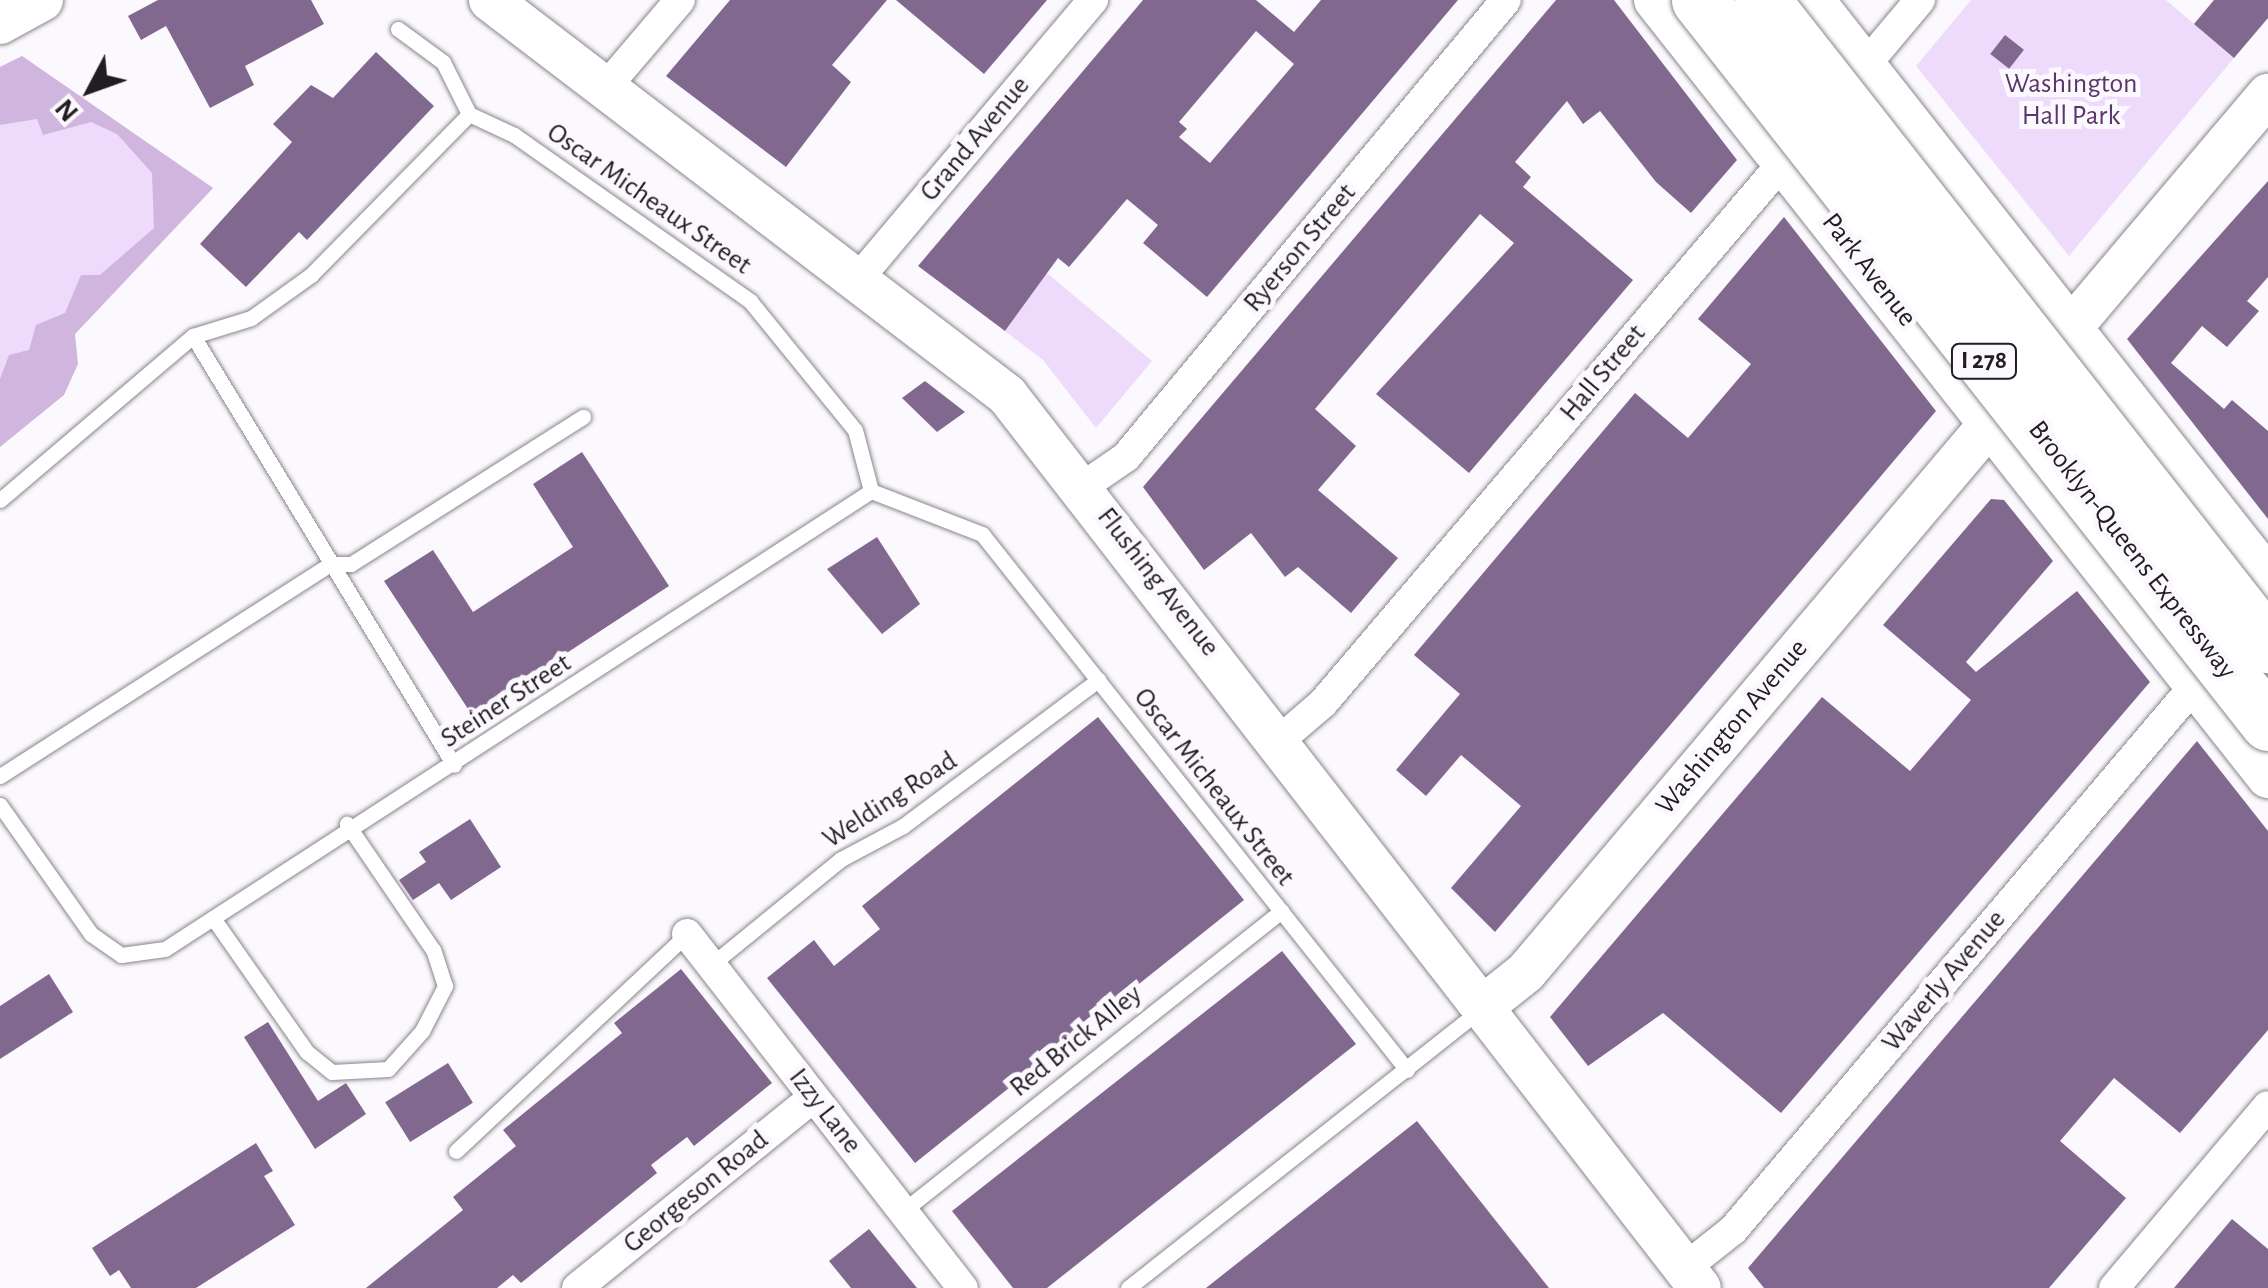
<!DOCTYPE html>
<style>
body{margin:0}
#map{position:relative;width:2268px;height:1288px;overflow:hidden;background:#fcf9fe;font-family:"Alegreya Sans",sans-serif}
div>[style]{position:absolute}
[style*='--x']{left:calc(var(--x)*1px);top:calc(var(--y)*1px);width:calc(var(--w)*1px);rotate:calc(var(--a)*1deg)}
.green>*{inset:0;background:#eedafa}
.forest>*{inset:0;background:#d0b5df}
.building>*{inset:0;background:#81688f;transform-origin:0 0}
.roads{filter:drop-shadow(0 0 2px #89858c) drop-shadow(0 0 2px #89858c)}
.lane>*{height:15px;margin:-7.5px;padding:0 7.5px;transform-origin:7.5px;border-radius:7.5px;background:#fff}
.street>*{height:30px;margin:-15px;padding:0 15px;transform-origin:15px;border-radius:15px;background:#fff}
.secondary>*{height:42px;margin:-21px;padding:0 21px;transform-origin:21px;border-radius:21px;background:#fff}
.bridges{filter:drop-shadow(0 0 2px #89858c) drop-shadow(0 0 2px #89858c)}
.highway-bridge>*{height:55px;margin:-27.5px;padding:0 27.5px;transform-origin:27.5px;border-radius:27.5px;background:#fff}
span{translate:-50% -50%;white-space:nowrap;text-align:center;line-height:1.15;-webkit-text-stroke:10px #fcf9fe;paint-order:stroke}
.shield-label span{padding:2px 8px;background:#fcf9fe;border:2px solid;border-radius:8px;-webkit-text-stroke-width:0}
.shield-label{font-size:25px;color:#201e21;font-weight:700}
.park-label{font-size:28px;color:#59356b}
.street-label{font-size:28px;color:#201e21}
.north{position:absolute;left:40px;top:40px;width:100px;height:100px;-webkit-text-stroke:8px #fcf9fe;paint-order:stroke;rotate:229deg;font-size:28px;font-weight:700;line-height:40px;text-align:center;color:#201e21}
.north::after{content:'';display:block;margin:auto;width:35px;height:45px;background:#201e21;clip-path:polygon(50% 0,100% 100%,50% 72%,0 100%)}
</style>
<div id="map">
<div class="green">
<div style="clip-path:polygon(1971px 0,2166px 0,2234px 58px,2069px 256px,1916px 66px)"></div>
<div style="clip-path:polygon(22px 56px,213px 188px,75px 334px,0 447px,0 67px)"></div>
<div style="clip-path:polygon(1047px 273px,1152px 361px,1096px 428px,1043px 360px,1005px 331px)"></div>
</div>
<div class="forest">
<div style="clip-path:polygon(22px 56px,213px 188px,75px 334px,78px 364px,64px 395px,0 447px,0 379px,9px 355px,29px 350px,36px 325px,65px 313px,81px 275px,100px 275px,154px 228px,152px 173px,117px 134px,91px 122px,43px 135px,37px 119px,0 125px,0 67px)"></div>
</div>
<div class="building">
<div style="clip-path:polygon(158px 0,311px 0,324px 24px,245px 66px,254px 85px,210px 108px,166px 26px,141px 40px,128px 16px)"></div>
<div style="clip-path:polygon(730px 0,887px 0,832px 65px,851px 82px,786px 167px,666px 76px)"></div>
<div style="clip-path:polygon(896px 0,1047px 0,984px 74px)"></div>
<div style="clip-path:polygon(evenodd,1143px 0,1256px 0,1294px 32px,1321px 0,1458px 0,1207px 297px,1143px 243px,1158px 225px,1127px 199px,1069px 267px,1058px 258px,1005px 331px,918px 266px,1143px 0,1256px 31px,1294px 64px,1210px 163px,1179px 137px,1187px 129px,1179px 122px,1256px 31px)"></div>
<div style="clip-path:polygon(1556px 0,1614px 0,1737px 160px,1691px 213px,1656px 182px,1600px 111px,1583px 124px,1567px 101px,1515px 162px,1531px 177px,1523px 187px,1633px 280px,1469px 473px,1376px 394px,1514px 243px,1480px 214px,1315px 409px,1356px 446px,1318px 490px,1398px 558px,1351px 613px,1298px 567px,1285px 577px,1251px 533px,1204px 570px,1143px 487px)"></div>
<div style="clip-path:polygon(2214px 0,2268px 0,2268px 18px,2234px 58px,2194px 24px)"></div>
<div style="left:2005px;top:35px;width:24px;height:24px;rotate:38deg"></div>
<div style="clip-path:polygon(376px 52px,434px 106px,307px 240px,299px 232px,246px 287px,200px 244px,292px 142px,273px 124px,311px 85px,333px 98px)"></div>
<div style="clip-path:polygon(2268px 181px,2268px 277px,2247px 301px,2259px 311px,2227px 347px,2202px 326px,2171px 363px,2224px 409px,2232px 400px,2268px 431px,2268px 519px,2127px 339px)"></div>
<div style="clip-path:polygon(1784px 217px,1936px 411px,1495px 932px,1451px 888px,1521px 806px,1461px 755px,1426px 796px,1396px 770px,1460px 694px,1414px 655px,1635px 393px,1688px 438px,1751px 364px,1698px 319px)"></div>
<div style="clip-path:polygon(925px 381px,965px 412px,937px 432px,902px 398px)"></div>
<div style="clip-path:polygon(582px 452px,669px 586px,472px 715px,384px 581px,433px 550px,473px 612px,573px 547px,533px 484px)"></div>
<div style="clip-path:polygon(1991px 499px,2004px 500px,2053px 561px,1966px 662px,1976px 672px,2077px 591px,2150px 682px,1781px 1113px,1663px 1013px,1588px 1066px,1550px 1017px,1822px 697px,1910px 771px,1971px 700px,1883px 625px)"></div>
<div style="clip-path:polygon(877px 537px,920px 604px,882px 634px,827px 569px)"></div>
<div style="clip-path:polygon(1098px 717px,1244px 900px,915px 1163px,767px 978px,814px 940px,834px 966px,880px 929px,862px 906px)"></div>
<div style="clip-path:polygon(2197px 741px,2268px 831px,2268px 1030px,2180px 1133px,2114px 1078px,2060px 1141px,2126px 1198px,2049px 1288px,1764px 1288px,1748px 1268px)"></div>
<div style="clip-path:polygon(470px 819px,501px 867px,451px 900px,439px 883px,413px 900px,399px 880px,426px 862px,419px 852px)"></div>
<div style="clip-path:polygon(1282px 951px,1356px 1044px,1047px 1288px,1013px 1288px,952px 1211px)"></div>
<div style="clip-path:polygon(681px 969px,772px 1083px,694px 1146px,687px 1137px,651px 1165px,657px 1173px,521px 1283px,513px 1275px,497px 1288px,366px 1288px,463px 1210px,453px 1197px,516px 1146px,503px 1130px,622px 1033px,614px 1023px)"></div>
<div style="clip-path:polygon(49px 974px,73px 1012px,0 1059px,0 1006px)"></div>
<div style="clip-path:polygon(268px 1022px,318px 1101px,346px 1083px,366px 1114px,315px 1149px,244px 1037px)"></div>
<div style="left:448px;top:1063px;width:47px;height:74px;rotate:58deg"></div>
<div style="clip-path:polygon(1417px 1121px,1549px 1288px,1206px 1288px)"></div>
<div style="clip-path:polygon(256px 1143px,273px 1171px,264px 1176px,295px 1225px,196px 1288px,131px 1288px,119px 1270px,110px 1276px,92px 1248px)"></div>
<div style="clip-path:polygon(2232px 1219px,2268px 1249px,2268px 1288px,2174px 1288px)"></div>
<div style="clip-path:polygon(869px 1229px,917px 1288px,851px 1288px,829px 1261px)"></div>
</div>
<div class="roads">
<div class="lane">
<div style="--x:398;--y:29;--w:56;--a:36.3"></div>
<div style="--x:443;--y:62;--w:58;--a:63.4"></div>
<div style="--x:469;--y:114;--w:50;--a:25"></div>
<div style="--x:514;--y:135;--w:289;--a:35.1"></div>
<div style="--x:750;--y:301;--w:166;--a:50.9"></div>
<div style="--x:855;--y:430;--w:63;--a:75.3"></div>
<div style="--x:193;--y:336;--w:502;--a:58.68"></div>
<div style="--x:871;--y:491;--w:119;--a:21.2"></div>
<div style="--x:982;--y:534;--w:684;--a:51.59"></div>
<div style="--x:0;--y:500;--w:253;--a:-40.4"></div>
<div style="--x:193;--y:336;--w:61;--a:-17.2"></div>
<div style="--x:251;--y:318;--w:74;--a:-35.6"></div>
<div style="--x:311;--y:275;--w:226;--a:-45.5"></div>
<div style="--x:0;--y:776;--w:392;--a:-32.7"></div>
<div style="--x:330;--y:564;--w:21;--a:0"></div>
<div style="--x:351;--y:564;--w:275;--a:-32.4"></div>
<div style="--x:0;--y:805;--w:158;--a:54.8"></div>
<div style="--x:91;--y:934;--w:37;--a:35"></div>
<div style="--x:121;--y:955;--w:44;--a:-7.8"></div>
<div style="--x:165;--y:949;--w:842;--a:-32.97"></div>
<div style="--x:213;--y:918;--w:164;--a:55"></div>
<div style="--x:307;--y:1052;--w:32;--a:39"></div>
<div style="--x:332;--y:1072;--w:56;--a:-3.1"></div>
<div style="--x:388;--y:1069;--w:51;--a:-48.2"></div>
<div style="--x:422;--y:1031;--w:51;--a:-62.9"></div>
<div style="--x:445;--y:986;--w:38;--a:-108"></div>
<div style="--x:433;--y:950;--w:153;--a:-124.3"></div>
<div style="--x:711;--y:965;--w:168;--a:-39.2"></div>
<div style="--x:841;--y:859;--w:70;--a:-28"></div>
<div style="--x:903;--y:826;--w:244;--a:-36.8"></div>
<div style="--x:456;--y:1151;--w:317;--a:-43.2"></div>
<div style="--x:903;--y:1211;--w:483;--a:-38.4"></div>
<div style="--x:1128;--y:1288;--w:429;--a:-38.3"></div>
</div>
<div class="street">
<div style="--x:1852;--y:81;--w:106;--a:-50"></div>
<div style="--x:606;--y:87;--w:114;--a:-49.6"></div>
<div style="--x:858;--y:279;--w:365;--a:-49.9"></div>
<div style="--x:1084;--y:486;--w:51;--a:-34.6"></div>
<div style="--x:1126;--y:457;--w:594;--a:-50.26"></div>
<div style="--x:1280;--y:740;--w:57;--a:-40.7"></div>
<div style="--x:1323;--y:703;--w:730;--a:-49.61"></div>
<div style="--x:687;--y:934;--w:449;--a:52.1"></div>
<div style="--x:1685;--y:1268;--w:61;--a:-38.4"></div>
<div style="--x:1733;--y:1230;--w:714;--a:-49.71"></div>
<div style="--x:577;--y:1288;--w:304;--a:-38.9"></div>
<div style="--x:2114;--y:1288;--w:238;--a:-49.8"></div>
</div>
<div class="secondary">
<div style="--x:490;--y:0;--w:651;--a:37.38"></div>
<div style="--x:1007;--y:395;--w:1130;--a:52.19"></div>
<div style="--x:1655;--y:0;--w:990;--a:51.73"></div>
<div style="--x:1813;--y:0;--w:736;--a:51.79"></div>
<div style="--x:0;--y:23;--w:48;--a:-28.7"></div>
<div style="--x:1485;--y:1005;--w:53;--a:-38.8"></div>
<div style="--x:1526;--y:972;--w:1149;--a:-49.77"></div>
</div>
</div>
<div class="bridges">
<div class="highway-bridge">
<div style="--x:1699;--y:0;--w:920;--a:51.8"></div>
<div style="--x:1762;--y:0;--w:820;--a:51.89"></div>
</div>
</div>
<div class="shield-label">
<span style="left:1984px;top:361px">I 278</span>
</div>
<div class="park-label">
<span style="left:2071px;top:100px">Washington<br>Hall Park</span>
</div>
<div class="street-label">
<span style="left:975px;top:139px;rotate:-50deg">Grand Avenue</span>
<span style="left:649px;top:199px;rotate:35deg">Oscar Micheaux Street</span>
<span style="left:1300px;top:248px;rotate:-50deg">Ryerson Street</span>
<span style="left:1869px;top:270px;rotate:52deg">Park Avenue</span>
<span style="left:1603px;top:373px;rotate:-50deg">Hall Street</span>
<span style="left:2132px;top:550px;rotate:52deg">Brooklyn-Queens Expressway</span>
<span style="left:1158px;top:582px;rotate:52deg">Flushing Avenue</span>
<span style="left:506px;top:701px;rotate:-33deg">Steiner Street</span>
<span style="left:1732px;top:727px;rotate:-50deg">Washington Avenue</span>
<span style="left:1214px;top:787px;rotate:52deg">Oscar Micheaux Street</span>
<span style="left:890px;top:800px;rotate:-33deg">Welding Road</span>
<span style="left:1944px;top:981px;rotate:-50deg">Waverly Avenue</span>
<span style="left:1076px;top:1041px;rotate:-39deg">Red Brick Alley</span>
<span style="left:825px;top:1111px;rotate:52deg">Izzy Lane</span>
<span style="left:696px;top:1192px;rotate:-39deg">Georgeson Road</span>
</div>
<div class="north">N</div>
</div>
